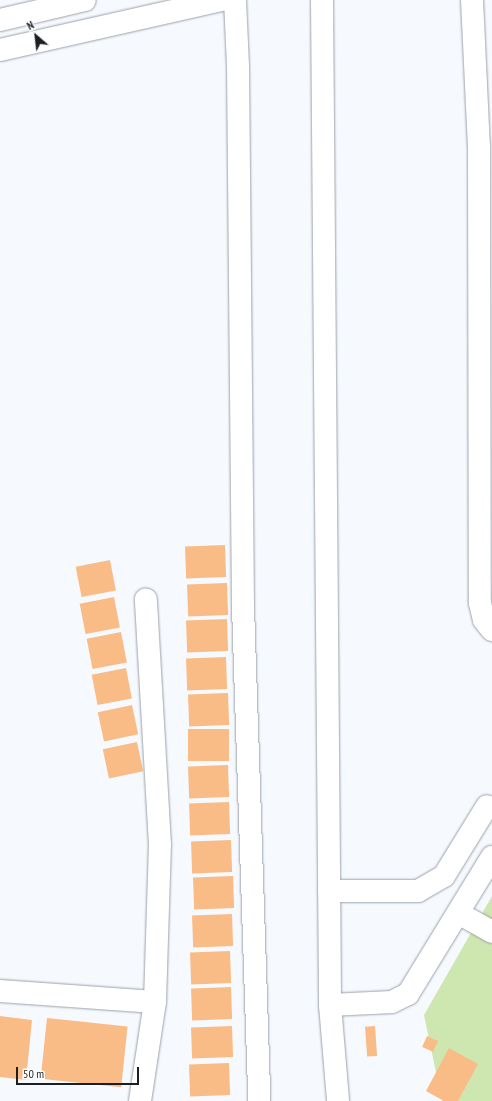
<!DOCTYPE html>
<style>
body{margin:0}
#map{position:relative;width:492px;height:1101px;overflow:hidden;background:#f6faff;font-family:"PT Sans Narrow",sans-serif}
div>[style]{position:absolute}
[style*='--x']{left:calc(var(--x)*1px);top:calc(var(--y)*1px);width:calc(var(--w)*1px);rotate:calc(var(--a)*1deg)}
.green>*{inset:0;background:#cee6b0}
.building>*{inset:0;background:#f9bc87;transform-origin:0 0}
.roads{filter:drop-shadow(0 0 1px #9ba1a8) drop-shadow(0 0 1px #9ba1a8)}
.minor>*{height:22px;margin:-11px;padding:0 11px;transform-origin:11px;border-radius:11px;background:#fff}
span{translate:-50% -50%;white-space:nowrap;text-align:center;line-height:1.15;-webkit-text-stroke:4px #fff;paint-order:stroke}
.north{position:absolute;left:16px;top:16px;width:40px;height:40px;-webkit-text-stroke:3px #fff;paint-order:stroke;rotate:332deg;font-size:11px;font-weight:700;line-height:16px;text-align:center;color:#1c1f21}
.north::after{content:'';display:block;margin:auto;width:14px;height:18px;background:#1c1f21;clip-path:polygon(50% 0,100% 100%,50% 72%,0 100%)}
.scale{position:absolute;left:16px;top:1067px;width:123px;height:18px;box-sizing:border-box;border:2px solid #1c1f21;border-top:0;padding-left:5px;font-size:12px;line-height:14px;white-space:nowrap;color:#1c1f21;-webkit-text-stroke:3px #fff;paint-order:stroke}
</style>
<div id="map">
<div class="green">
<div style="clip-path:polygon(492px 896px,492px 1101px,442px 1101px,424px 1015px)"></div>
</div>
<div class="building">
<div style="left:225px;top:545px;width:32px;height:40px;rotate:88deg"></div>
<div style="left:110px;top:560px;width:31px;height:35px;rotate:79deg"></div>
<div style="left:227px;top:583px;width:32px;height:40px;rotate:88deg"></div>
<div style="left:114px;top:597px;width:31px;height:35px;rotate:79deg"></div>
<div style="left:227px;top:619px;width:32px;height:41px;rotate:88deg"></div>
<div style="left:121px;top:632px;width:31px;height:35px;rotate:79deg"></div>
<div style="left:226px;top:657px;width:32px;height:40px;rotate:88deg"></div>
<div style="left:126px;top:668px;width:31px;height:35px;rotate:79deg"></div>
<div style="left:228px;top:693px;width:32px;height:40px;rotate:88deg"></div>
<div style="left:132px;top:705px;width:30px;height:35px;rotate:78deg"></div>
<div style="left:229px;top:729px;width:32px;height:41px;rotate:90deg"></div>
<div style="left:137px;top:742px;width:30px;height:35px;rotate:78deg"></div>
<div style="left:228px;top:765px;width:32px;height:40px;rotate:88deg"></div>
<div style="left:229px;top:802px;width:32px;height:40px;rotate:88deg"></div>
<div style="left:231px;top:840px;width:32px;height:40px;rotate:88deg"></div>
<div style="left:233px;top:876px;width:32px;height:40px;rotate:88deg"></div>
<div style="left:232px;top:914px;width:32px;height:40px;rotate:88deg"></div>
<div style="left:230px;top:951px;width:32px;height:40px;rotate:88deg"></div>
<div style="left:231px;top:987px;width:32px;height:40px;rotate:88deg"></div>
<div style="clip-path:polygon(0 1016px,32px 1020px,26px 1080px,0 1077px)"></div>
<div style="left:47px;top:1018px;width:81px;height:61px;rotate:6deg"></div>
<div style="left:232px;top:1026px;width:31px;height:41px;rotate:88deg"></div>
<div style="left:375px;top:1026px;width:30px;height:10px;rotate:86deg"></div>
<div style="left:427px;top:1036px;width:12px;height:12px;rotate:24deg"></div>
<div style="clip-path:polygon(449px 1048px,478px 1064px,458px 1101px,444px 1101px,426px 1091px)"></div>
<div style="left:229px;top:1063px;width:32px;height:40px;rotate:88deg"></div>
</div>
<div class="roads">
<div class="minor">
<div style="--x:235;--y:0;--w:66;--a:87.4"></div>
<div style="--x:238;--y:66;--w:541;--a:89.47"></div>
<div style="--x:243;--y:607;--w:494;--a:88.1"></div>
<div style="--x:322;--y:0;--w:1005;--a:89.54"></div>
<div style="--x:330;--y:1005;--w:96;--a:85.2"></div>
<div style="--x:472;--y:0;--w:147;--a:87.3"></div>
<div style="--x:479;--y:147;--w:456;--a:89.9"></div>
<div style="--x:480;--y:603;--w:17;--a:77"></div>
<div style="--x:484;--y:620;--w:13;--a:51"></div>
<div style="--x:0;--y:20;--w:87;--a:-13.2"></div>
<div style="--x:0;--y:50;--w:227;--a:-12.7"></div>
<div style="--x:329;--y:891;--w:89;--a:0"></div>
<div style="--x:418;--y:891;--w:30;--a:-30"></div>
<div style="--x:444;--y:876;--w:82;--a:-58.4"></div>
<div style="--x:458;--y:913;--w:39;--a:29"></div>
<div style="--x:0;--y:991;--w:155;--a:4.1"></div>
<div style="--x:330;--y:1005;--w:62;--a:-2.8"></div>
<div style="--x:392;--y:1002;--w:18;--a:-27"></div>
<div style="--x:408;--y:994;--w:161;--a:-58.5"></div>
<div style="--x:140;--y:1101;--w:100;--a:-81.4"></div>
<div style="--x:155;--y:1002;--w:157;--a:-88.2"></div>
<div style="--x:160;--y:845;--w:246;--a:-93.3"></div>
</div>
</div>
<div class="north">N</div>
<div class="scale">50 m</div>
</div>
